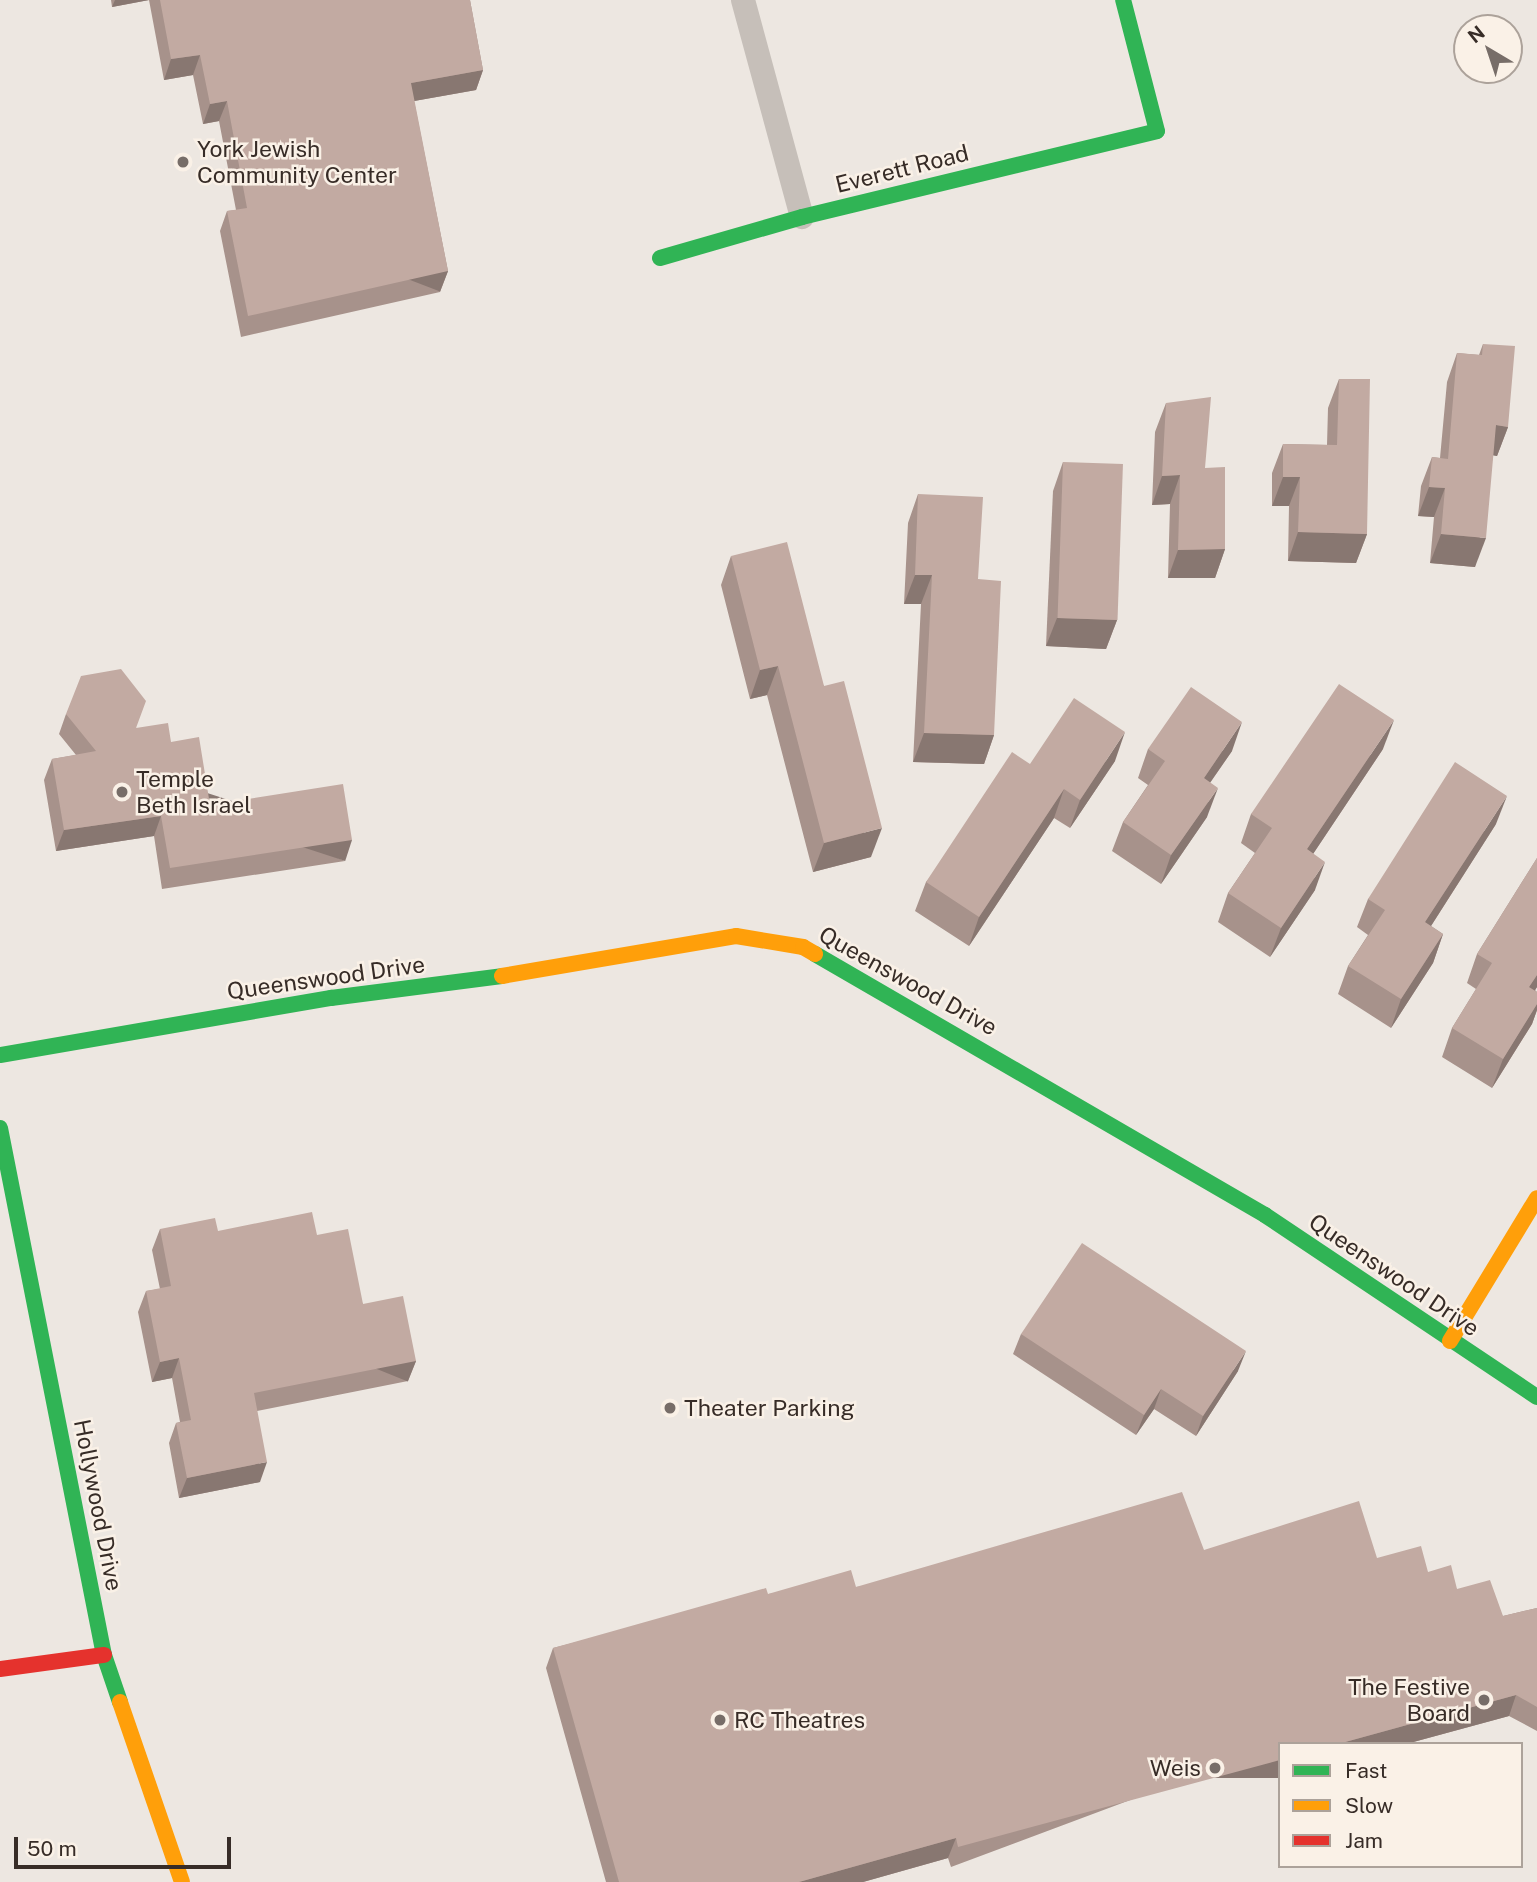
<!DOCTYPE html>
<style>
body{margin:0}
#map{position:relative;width:1537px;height:1882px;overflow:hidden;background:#ede7e1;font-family:"Public Sans",sans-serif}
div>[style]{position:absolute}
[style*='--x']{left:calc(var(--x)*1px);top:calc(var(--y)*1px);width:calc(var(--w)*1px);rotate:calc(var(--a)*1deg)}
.street>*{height:24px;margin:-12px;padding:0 12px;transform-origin:12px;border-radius:12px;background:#c6bfb9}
.fast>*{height:16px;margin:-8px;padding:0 8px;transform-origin:8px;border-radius:8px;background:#30b455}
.slow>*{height:16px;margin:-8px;padding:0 8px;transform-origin:8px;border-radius:8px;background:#ff9f0a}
.jam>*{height:16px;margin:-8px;padding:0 8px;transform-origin:8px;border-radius:8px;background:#e5322d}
.wall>*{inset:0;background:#a7928b}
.shaded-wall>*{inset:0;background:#887771;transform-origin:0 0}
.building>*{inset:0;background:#c2aaa2;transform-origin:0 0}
.dots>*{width:19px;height:19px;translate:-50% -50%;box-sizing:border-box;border:4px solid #faf1e7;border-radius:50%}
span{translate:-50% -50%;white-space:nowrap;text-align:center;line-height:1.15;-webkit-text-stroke:5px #faf1e7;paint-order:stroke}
.poi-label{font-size:23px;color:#372c27}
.left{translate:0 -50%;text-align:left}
.right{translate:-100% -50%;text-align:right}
.street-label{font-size:23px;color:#372c27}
.legend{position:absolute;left:1278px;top:1742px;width:245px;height:126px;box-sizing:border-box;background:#faf1e7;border:2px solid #aca29a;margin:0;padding:9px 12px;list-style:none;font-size:21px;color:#372c27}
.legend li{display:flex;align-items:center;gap:14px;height:35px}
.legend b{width:35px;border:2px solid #aca29a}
.north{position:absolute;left:1453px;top:14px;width:70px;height:70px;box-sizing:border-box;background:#faf1e7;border:2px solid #aca29a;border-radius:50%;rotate:321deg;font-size:19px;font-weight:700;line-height:28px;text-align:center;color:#372c27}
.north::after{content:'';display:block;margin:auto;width:24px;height:32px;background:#776d68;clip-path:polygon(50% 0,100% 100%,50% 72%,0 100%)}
.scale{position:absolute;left:14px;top:1837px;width:217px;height:32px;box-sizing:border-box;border:4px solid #372c27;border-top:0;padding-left:9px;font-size:21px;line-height:24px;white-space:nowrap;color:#372c27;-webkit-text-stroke:5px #faf1e7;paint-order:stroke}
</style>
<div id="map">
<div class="street">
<div style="--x:743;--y:0;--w:225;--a:74.8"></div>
</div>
<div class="fast">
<div style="--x:660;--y:258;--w:148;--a:-16.1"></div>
<div style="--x:802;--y:217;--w:365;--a:-13.6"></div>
<div style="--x:1157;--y:131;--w:135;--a:-104.5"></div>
<div style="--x:815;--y:954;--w:520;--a:30.11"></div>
<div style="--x:1265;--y:1215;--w:327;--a:33.8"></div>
<div style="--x:0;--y:1055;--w:336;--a:-9.8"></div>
<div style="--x:331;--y:998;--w:172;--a:-7.3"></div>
<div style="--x:0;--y:1128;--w:537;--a:78.84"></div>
<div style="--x:104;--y:1655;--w:50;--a:71.2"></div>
</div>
<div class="slow">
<div style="--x:502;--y:976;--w:237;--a:-9.7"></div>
<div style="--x:736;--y:936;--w:68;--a:9.3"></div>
<div style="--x:803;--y:947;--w:14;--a:30"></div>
<div style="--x:1450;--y:1341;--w:167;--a:-58.7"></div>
<div style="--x:120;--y:1702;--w:190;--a:71"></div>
</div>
<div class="jam">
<div style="--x:0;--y:1669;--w:105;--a:-7.7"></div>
</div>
<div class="wall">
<div style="clip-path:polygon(111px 0,470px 0,483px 70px,476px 90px,414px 101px,448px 271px,440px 292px,241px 337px,220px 231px,227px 211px,236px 210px,219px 121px,203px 124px,193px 75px,164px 80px,149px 0,112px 7px)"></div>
<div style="clip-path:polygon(1483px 344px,1508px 427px,1497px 456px,1493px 455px,1475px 567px,1430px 563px,1434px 517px,1418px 516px,1421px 486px,1432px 457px,1440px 458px,1447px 382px,1457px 353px,1479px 355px)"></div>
<div style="clip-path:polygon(1339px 379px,1367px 534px,1356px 563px,1288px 561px,1289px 506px,1272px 506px,1272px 473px,1283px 444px,1327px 445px,1328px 408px)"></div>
<div style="clip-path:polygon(1166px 403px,1205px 468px,1225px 549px,1215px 578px,1168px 578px,1170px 504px,1152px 505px,1155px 432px)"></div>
<div style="clip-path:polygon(1063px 462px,1117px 620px,1106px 649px,1046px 646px,1053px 491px)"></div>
<div style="clip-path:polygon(918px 494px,978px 579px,994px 735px,984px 764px,913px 762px,921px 604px,904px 604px,908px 523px)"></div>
<div style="clip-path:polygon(731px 556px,824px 686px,871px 857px,813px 872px,767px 695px,750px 699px,721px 585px)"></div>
<div style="clip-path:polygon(66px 714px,137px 728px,171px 742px,210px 805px,345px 861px,162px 889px,154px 836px,56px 851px,44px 780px,52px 759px,76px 755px,59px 734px)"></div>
<div style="clip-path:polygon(1148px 749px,1232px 751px,1210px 783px,1207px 817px,1161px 884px,1112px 851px,1123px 822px,1148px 785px,1138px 778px)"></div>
<div style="clip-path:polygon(1383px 749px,1313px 854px,1315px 890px,1270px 957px,1218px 922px,1228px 893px,1255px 853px,1241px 843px,1251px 814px)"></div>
<div style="clip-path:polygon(1115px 761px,1070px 828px,1054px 818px,969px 946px,915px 911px,926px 882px,1030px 764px)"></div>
<div style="clip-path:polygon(1496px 824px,1431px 926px,1443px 934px,1433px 963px,1391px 1028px,1338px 994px,1348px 966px,1368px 935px,1357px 927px,1368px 899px)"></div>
<div style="clip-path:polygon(1537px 858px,1537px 987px,1535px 990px,1537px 992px,1537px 1010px,1532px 1024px,1492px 1088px,1442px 1057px,1452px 1028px,1476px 989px,1467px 983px,1477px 954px)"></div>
<div style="clip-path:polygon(160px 1229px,317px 1235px,363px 1304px,416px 1361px,408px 1381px,257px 1411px,260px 1482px,179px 1498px,169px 1443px,176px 1423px,180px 1422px,172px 1378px,152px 1382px,138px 1312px,146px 1291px,160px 1289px,152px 1250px)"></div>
<div style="clip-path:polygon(1021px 1334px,1238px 1371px,1196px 1436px,1154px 1409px,1136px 1435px,1013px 1354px)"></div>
<div style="clip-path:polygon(1204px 1550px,1377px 1558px,1428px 1572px,1503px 1616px,1537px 1608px,1537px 1731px,1509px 1716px,1406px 1744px,1280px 1744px,951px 1867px,948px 1858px,863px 1882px,606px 1882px,546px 1668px,553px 1648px,768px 1594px,856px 1587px)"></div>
</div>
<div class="shaded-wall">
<div style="clip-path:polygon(115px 0,149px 0,112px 7px)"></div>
<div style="clip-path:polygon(200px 55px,193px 75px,164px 80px,171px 59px)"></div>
<div style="clip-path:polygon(483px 70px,476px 90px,403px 103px,411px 83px)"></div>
<div style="clip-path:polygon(227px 101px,219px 121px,203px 124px,210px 104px)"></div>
<div style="left:448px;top:271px;width:22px;height:205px;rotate:111deg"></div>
<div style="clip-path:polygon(1496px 425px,1508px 427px,1497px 456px,1485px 454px)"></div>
<div style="clip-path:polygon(1180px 475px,1170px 504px,1152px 505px,1162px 476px)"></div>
<div style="clip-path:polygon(1283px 477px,1300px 477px,1289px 506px,1272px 506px)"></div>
<div style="clip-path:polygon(1429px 487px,1445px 488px,1434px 517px,1418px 516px)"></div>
<div style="clip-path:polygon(1298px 532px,1367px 534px,1356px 563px,1288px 561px)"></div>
<div style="clip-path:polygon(1441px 534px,1486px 538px,1475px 567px,1430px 563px)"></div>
<div style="clip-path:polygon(1225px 549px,1215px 578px,1168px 578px,1178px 550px)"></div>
<div style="clip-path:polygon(915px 575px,932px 575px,921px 604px,904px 604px)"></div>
<div style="clip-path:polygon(1057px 618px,1117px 620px,1106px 649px,1046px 646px)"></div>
<div style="clip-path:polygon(778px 666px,767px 695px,750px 699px,760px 670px)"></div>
<div style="clip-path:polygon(1394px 720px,1383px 749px,1297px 878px,1307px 849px)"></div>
<div style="clip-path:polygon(1242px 722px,1232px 751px,1193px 807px,1204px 778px)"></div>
<div style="clip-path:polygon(1125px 732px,1115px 761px,1070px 828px,1080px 800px)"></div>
<div style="clip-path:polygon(924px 733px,994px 735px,984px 764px,913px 762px)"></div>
<div style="clip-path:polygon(1218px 788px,1207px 817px,1161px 884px,1171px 855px)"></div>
<div style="clip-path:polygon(1064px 789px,1054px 818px,969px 946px,979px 917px)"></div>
<div style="clip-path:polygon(1507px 796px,1496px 824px,1415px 951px,1425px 922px)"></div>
<div style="clip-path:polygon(161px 816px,154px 836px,56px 851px,64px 830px)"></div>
<div style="clip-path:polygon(882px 828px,871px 857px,813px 872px,824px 843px)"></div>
<div style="left:352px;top:840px;width:22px;height:184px;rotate:108deg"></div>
<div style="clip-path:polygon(1325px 862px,1315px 890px,1270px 957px,1281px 928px)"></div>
<div style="clip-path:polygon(1443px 934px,1433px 963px,1391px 1028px,1401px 999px)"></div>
<div style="clip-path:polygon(1537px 975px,1537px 987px,1519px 1016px,1529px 987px)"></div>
<div style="clip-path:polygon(1537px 1004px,1537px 1010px,1532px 1024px,1492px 1088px,1503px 1059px)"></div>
<div style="clip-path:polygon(1246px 1351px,1238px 1371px,1196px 1436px,1203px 1416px)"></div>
<div style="clip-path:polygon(179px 1358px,172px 1378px,152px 1382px,160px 1362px)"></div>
<div style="left:416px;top:1361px;width:22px;height:165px;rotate:112deg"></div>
<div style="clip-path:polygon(1161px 1389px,1154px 1409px,1136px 1435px,1144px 1415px)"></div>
<div style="clip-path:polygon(267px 1462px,260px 1482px,179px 1498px,187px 1478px)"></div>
<div style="clip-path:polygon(1516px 1695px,1509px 1716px,1406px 1744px,1338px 1744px)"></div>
<div style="left:1280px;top:1760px;width:18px;height:334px;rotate:90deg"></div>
<div style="clip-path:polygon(956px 1838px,948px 1858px,863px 1882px,799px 1882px)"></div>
</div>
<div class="building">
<div style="clip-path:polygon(160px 0,470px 0,483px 70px,411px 83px,448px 271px,248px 316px,227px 211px,247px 208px,227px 101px,210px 104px,200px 55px,171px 59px)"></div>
<div style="clip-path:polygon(1483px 344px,1515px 346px,1508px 427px,1496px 425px,1486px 538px,1441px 534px,1445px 488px,1429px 487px,1432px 457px,1448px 459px,1457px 353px,1482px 355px)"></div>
<div style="clip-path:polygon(1339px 379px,1370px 379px,1367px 534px,1298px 532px,1300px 477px,1283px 477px,1283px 444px,1337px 445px)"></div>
<div style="clip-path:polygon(1211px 397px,1205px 468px,1225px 467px,1225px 549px,1178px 550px,1180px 475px,1162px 476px,1166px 403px)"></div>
<div style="left:1063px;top:462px;width:60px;height:156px;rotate:2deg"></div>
<div style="clip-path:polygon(918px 494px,983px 497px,978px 579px,1001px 581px,994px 735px,924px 733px,932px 575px,915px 575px)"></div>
<div style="clip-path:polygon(787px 542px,824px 686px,844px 681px,882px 828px,824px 843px,778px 666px,760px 670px,731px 556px)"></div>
<div style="clip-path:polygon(121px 669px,146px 701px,136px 728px,168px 723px,171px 742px,199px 737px,210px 805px,343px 784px,352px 840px,170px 868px,161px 816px,64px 830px,52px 759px,96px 751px,66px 714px,81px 676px)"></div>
<div style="clip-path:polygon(1339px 684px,1394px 720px,1307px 849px,1325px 862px,1281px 928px,1228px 893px,1272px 828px,1251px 814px)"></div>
<div style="clip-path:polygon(1191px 687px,1242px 722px,1204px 778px,1218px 788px,1171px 855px,1123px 822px,1165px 761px,1148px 749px)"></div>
<div style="clip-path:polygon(1074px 698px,1125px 732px,1080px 800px,1064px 789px,979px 917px,926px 882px,1012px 752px,1030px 764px)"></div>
<div style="clip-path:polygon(1455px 762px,1507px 796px,1425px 922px,1443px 934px,1401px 999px,1348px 966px,1385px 910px,1368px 899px)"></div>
<div style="clip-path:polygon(1537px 858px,1537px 975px,1529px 987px,1537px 992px,1537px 1004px,1503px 1059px,1452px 1028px,1492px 963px,1477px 954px)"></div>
<div style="clip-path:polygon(312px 1212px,317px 1235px,348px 1229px,363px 1304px,403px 1296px,416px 1361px,254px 1393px,267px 1462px,187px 1478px,176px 1423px,191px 1420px,179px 1358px,160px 1362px,146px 1291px,171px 1286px,160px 1229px,215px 1218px,218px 1231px)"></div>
<div style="clip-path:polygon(1082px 1243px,1246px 1351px,1203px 1416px,1161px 1389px,1144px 1415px,1021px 1334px)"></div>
<div style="clip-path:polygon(1182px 1492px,1204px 1550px,1359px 1501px,1377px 1558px,1421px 1546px,1428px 1572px,1451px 1565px,1457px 1589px,1490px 1580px,1503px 1616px,1537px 1608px,1537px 1707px,1516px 1695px,1338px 1744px,1280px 1744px,1280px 1760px,958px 1847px,956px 1838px,799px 1882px,619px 1882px,553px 1648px,766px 1588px,768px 1594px,851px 1570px,856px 1587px)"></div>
</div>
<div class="dots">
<div style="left:183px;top:162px;background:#776d68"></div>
<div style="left:122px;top:792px;background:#776d68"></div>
<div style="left:670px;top:1408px;background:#776d68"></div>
<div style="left:1484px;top:1700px;background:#776d68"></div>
<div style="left:720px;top:1720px;background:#776d68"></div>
<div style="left:1215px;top:1768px;background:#776d68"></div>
</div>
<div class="poi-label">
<span class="left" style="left:197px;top:162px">York Jewish<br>Community Center</span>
<span class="left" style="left:136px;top:792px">Temple<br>Beth Israel</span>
<span class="left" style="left:684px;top:1408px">Theater Parking</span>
<span class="right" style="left:1470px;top:1700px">The Festive<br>Board</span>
<span class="left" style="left:734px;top:1720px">RC Theatres</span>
<span class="right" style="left:1201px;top:1768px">Weis</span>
</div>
<div class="street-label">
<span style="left:902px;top:169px;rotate:-14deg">Everett Road</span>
<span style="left:326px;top:978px;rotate:-8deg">Queenswood Drive</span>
<span style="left:908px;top:981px;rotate:29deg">Queenswood Drive</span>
<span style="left:1394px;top:1275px;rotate:34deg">Queenswood Drive</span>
<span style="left:98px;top:1505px;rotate:79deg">Hollywood Drive</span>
</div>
<ul class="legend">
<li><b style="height:9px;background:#30b455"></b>Fast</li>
<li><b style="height:9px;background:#ff9f0a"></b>Slow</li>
<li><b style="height:9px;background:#e5322d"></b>Jam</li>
</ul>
<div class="north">N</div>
<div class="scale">50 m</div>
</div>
